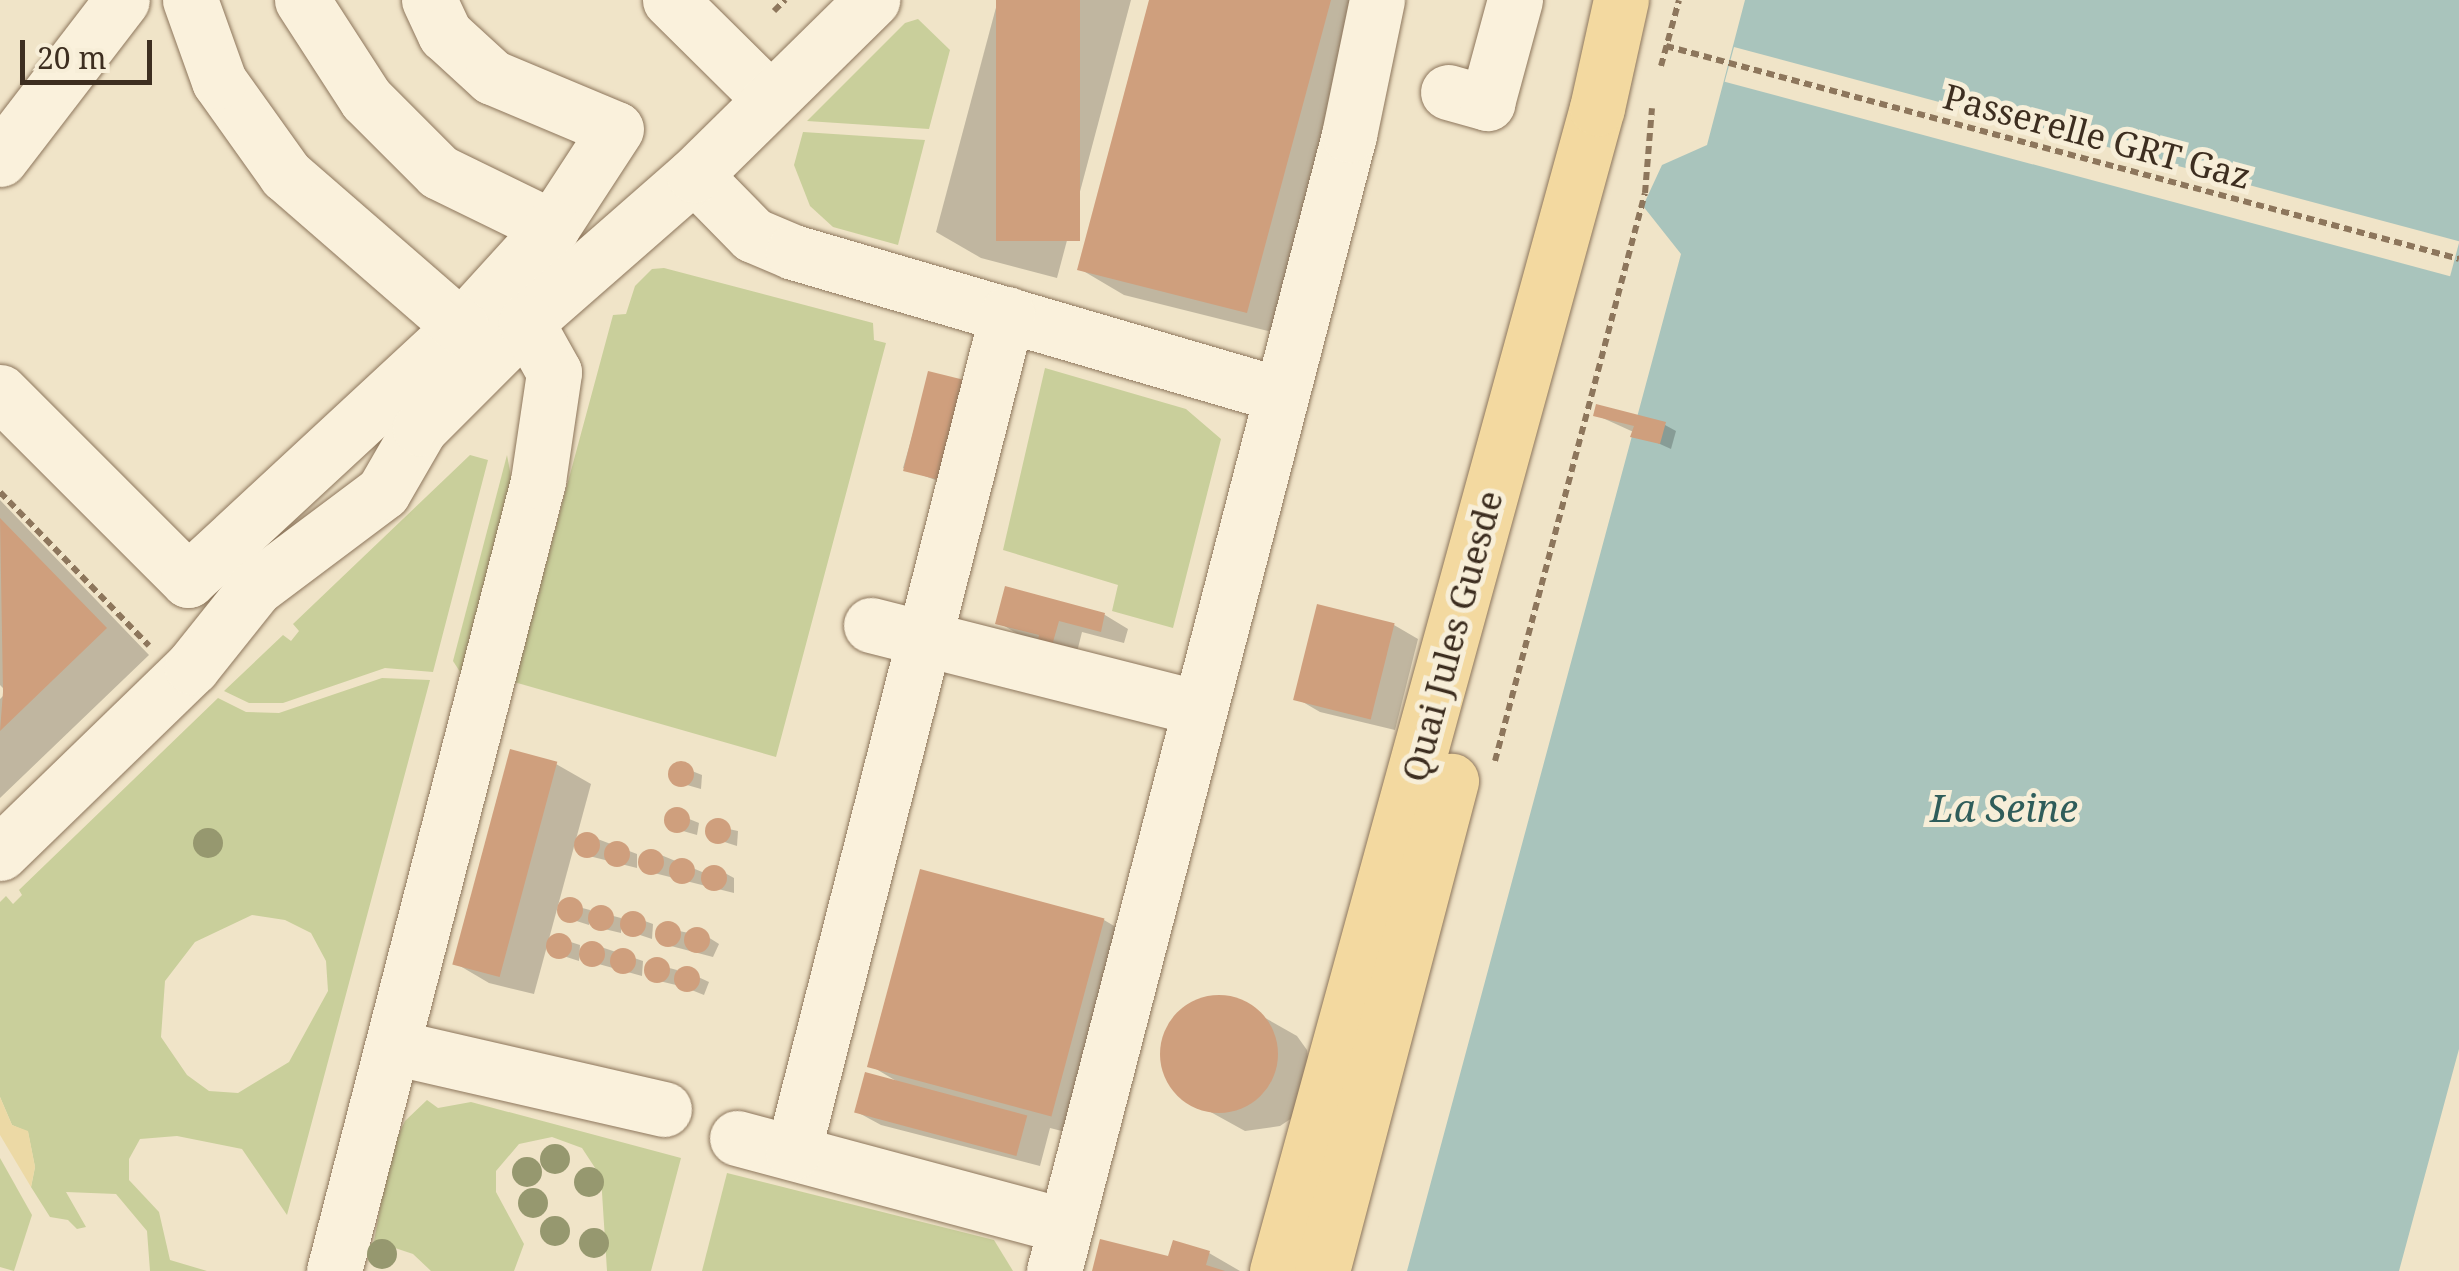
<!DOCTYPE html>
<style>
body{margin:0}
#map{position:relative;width:2459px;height:1271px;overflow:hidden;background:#f0e4c8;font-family:"Noto Serif",serif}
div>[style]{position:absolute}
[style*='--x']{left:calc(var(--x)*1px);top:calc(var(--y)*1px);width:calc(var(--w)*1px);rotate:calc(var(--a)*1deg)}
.green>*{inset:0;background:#c9cf9b}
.sand>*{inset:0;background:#ecd9a5}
.water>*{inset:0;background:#a9c4bc}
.pier>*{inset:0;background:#f0e4c8;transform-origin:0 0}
.shadow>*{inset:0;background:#0003}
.building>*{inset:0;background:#cf9f7d;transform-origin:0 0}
.round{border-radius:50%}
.path>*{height:6px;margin-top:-3px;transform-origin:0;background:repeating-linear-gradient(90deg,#8d765c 0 8px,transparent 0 13px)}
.roads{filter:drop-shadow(0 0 2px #8d765c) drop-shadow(0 0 2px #8d765c)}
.minor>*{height:55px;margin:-27.5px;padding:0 27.5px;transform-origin:27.5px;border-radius:27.5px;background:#faf1dc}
.major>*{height:55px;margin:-27.5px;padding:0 27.5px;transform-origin:27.5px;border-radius:27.5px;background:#f3d9a0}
.trees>*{width:30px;height:30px;margin:-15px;border-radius:50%;background:#96986f}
span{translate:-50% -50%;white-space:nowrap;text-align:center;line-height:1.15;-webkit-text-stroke:10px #f7eed8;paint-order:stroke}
.street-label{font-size:35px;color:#3d2e20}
.water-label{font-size:38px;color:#2f5d5a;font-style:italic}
.scale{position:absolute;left:20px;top:40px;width:132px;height:45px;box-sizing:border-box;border:5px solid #3d2e20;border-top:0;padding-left:12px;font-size:30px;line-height:35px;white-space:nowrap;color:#3d2e20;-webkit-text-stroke:8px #f7eed8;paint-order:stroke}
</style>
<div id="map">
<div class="green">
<div style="clip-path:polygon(918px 19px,950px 50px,929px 129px,807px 121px,905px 23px)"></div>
<div style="clip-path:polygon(803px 132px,925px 140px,898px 245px,833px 227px,810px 206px,794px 165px)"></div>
<div style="clip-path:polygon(664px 268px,873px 323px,874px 340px,886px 343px,776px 757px,514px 682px,613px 315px,626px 314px,635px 286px,652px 269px)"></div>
<div style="clip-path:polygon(1045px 368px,1186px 409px,1221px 439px,1173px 628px,1112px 611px,1118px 585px,1003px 550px)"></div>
<div style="clip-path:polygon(470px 455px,488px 460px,433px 672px,385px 668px,283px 703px,249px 703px,224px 691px,283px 635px,291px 641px,299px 631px,293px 624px)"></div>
<div style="clip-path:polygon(507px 455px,512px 482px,462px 675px,453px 661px)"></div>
<div style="clip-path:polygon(evenodd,382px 678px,430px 680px,287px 1215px,242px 1149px,177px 1136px,140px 1139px,129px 1159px,129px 1180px,159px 1212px,170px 1260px,207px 1271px,150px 1271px,147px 1231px,116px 1194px,66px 1192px,86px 1227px,77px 1229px,68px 1220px,50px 1217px,31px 1187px,35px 1167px,28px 1132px,12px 1125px,0 1097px,0 902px,6px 896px,13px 904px,22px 895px,19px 890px,218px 698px,246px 712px,279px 713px,382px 678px,252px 915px,285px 920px,311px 933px,326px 961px,328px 991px,289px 1062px,238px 1093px,209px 1091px,187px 1075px,161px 1037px,165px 981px,195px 942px,252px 915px)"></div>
<div style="clip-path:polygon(427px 1100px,438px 1108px,471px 1102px,681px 1158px,651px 1271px,607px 1271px,601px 1177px,582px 1148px,552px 1137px,519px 1144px,496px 1171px,496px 1192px,524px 1244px,514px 1271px,431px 1271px,413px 1254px,374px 1241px,391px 1150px,405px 1121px)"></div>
<div style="clip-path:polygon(0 1158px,32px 1215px,14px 1271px,0 1267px)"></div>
<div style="clip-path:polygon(727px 1173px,994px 1240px,1013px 1271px,702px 1271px)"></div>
</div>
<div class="sand">
<div style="clip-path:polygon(0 1097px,12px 1125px,28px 1131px,35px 1167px,31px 1187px,0 1135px)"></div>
</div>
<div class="water">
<div style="clip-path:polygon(1745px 0,2459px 0,2459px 1049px,2399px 1271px,1407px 1271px,1681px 254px,1643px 206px,1662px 165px,1707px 145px)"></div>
</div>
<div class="pier">
<div style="left:1734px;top:47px;width:751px;height:36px;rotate:15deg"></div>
</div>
<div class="shadow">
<div style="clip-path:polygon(998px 0,1131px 0,1057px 278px,981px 258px,936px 232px)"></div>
<div style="clip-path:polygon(1151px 0,1382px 0,1292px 337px,1124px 295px,1080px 269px)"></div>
<div style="clip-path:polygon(930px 374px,973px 494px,903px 468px)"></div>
<div style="clip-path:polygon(1596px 415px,1665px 425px,1676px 431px,1671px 449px)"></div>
<div style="clip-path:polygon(0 500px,149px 655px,0 798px,0 699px,7px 692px,0 685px)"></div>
<div style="clip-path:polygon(1007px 589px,1105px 615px,1128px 629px,1124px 643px,1082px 632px,1075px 660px,1021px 636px,998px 622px)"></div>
<div style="clip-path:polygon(1394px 625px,1418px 639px,1395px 730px,1320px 712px,1296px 698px)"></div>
<div style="clip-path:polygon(556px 764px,591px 784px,534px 994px,489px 983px,455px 963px)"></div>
<div style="clip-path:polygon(677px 765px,702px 775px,701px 789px,673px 781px)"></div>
<div style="clip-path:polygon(672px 812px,699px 823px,697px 835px,669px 827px)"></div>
<div style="clip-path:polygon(710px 825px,738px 831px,737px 846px,709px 837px)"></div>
<div style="clip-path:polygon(595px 838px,637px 854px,637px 868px,581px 854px,580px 839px)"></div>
<div style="clip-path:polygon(661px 855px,707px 874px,723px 872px,734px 878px,734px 893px,646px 871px,644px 856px)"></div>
<div style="clip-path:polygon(563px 903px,590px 910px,589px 925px,561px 916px)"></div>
<div style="clip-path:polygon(594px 911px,621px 918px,621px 933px,596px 927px)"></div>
<div style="clip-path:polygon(628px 915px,653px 924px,652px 939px,625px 930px)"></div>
<div style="clip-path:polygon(1104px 920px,1148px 946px,1097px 1140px,1050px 1128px,1040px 1166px,881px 1125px,857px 1112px,898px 1082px,871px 1066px)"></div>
<div style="clip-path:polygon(660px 927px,708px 937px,719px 944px,713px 957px,671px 946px,659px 940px)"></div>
<div style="clip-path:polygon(555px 937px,580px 945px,579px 961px,551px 952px)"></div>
<div style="clip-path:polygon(601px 947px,643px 961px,642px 976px,584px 960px,585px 948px)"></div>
<div style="clip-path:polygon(650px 963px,677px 970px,676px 985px,651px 979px)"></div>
<div style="clip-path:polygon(683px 970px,709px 982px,704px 995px,679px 985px)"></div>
<div style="clip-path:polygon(1230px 998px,1297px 1036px,1307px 1050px,1312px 1085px,1295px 1116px,1280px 1126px,1245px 1131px,1178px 1094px,1168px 1079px,1163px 1043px,1169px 1027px,1194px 1003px)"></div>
<div style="clip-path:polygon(1209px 1253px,1240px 1271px,1094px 1271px,1170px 1259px)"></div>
</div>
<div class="building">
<div style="left:996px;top:0;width:84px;height:241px"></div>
<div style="clip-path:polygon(1149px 0,1331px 0,1247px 313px,1077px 270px)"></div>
<div style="left:928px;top:371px;width:49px;height:103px;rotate:14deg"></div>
<div style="clip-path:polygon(1596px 404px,1666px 422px,1660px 444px,1630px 437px,1634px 426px,1593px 416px)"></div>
<div style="clip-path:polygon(0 518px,107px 628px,0 731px,3px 692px)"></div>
<div style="clip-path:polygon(1005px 586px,1105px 613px,1101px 632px,1059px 621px,1051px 649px,1037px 645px,1039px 635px,995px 624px)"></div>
<div style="left:1317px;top:604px;width:80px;height:99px;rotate:14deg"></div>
<div style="left:510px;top:749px;width:49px;height:223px;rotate:15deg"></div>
<div class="round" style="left:668px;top:761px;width:26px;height:26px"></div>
<div class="round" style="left:664px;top:807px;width:26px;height:26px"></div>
<div class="round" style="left:705px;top:818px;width:26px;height:26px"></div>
<div class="round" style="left:574px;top:832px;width:26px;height:26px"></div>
<div class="round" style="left:604px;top:841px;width:26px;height:26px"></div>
<div class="round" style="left:638px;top:849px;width:26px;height:26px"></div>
<div class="round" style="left:669px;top:858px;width:26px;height:26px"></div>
<div class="round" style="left:701px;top:865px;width:26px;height:26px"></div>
<div style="left:920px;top:869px;width:191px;height:205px;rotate:15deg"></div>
<div class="round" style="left:557px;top:897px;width:26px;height:26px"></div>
<div class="round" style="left:588px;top:905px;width:26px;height:26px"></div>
<div class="round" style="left:620px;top:911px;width:26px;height:26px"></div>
<div class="round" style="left:655px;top:921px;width:26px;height:26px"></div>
<div class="round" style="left:684px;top:927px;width:26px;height:26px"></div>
<div class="round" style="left:546px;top:933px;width:26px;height:26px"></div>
<div class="round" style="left:579px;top:941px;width:26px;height:26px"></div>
<div class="round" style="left:610px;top:948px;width:26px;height:26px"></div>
<div class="round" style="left:644px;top:957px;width:26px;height:26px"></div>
<div class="round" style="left:674px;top:966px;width:26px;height:26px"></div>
<div class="round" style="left:1160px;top:995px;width:118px;height:118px"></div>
<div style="left:865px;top:1072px;width:168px;height:42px;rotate:15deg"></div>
<div style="clip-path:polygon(1100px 1239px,1168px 1256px,1173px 1240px,1210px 1251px,1206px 1265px,1225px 1271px,1092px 1271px)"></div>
</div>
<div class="path">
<div style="--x:774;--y:11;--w:16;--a:-45"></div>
<div style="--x:1666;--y:46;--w:821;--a:15.03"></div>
<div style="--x:1661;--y:66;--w:68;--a:-74.7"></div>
<div style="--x:0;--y:492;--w:214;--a:45.9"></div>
<div style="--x:1495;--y:761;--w:587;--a:-75.21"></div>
<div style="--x:1645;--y:193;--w:85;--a:-85.3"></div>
</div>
<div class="roads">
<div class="minor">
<div style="--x:302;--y:0;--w:118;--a:57.1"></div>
<div style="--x:366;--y:99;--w:103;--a:45"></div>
<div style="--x:439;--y:172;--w:126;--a:26"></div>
<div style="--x:429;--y:0;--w:38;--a:65"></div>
<div style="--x:445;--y:34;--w:64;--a:42.5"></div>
<div style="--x:492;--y:77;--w:134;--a:22.8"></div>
<div style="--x:616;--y:129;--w:117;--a:123.1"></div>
<div style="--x:552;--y:227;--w:135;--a:132.3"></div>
<div style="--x:670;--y:0;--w:138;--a:44.7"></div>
<div style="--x:1448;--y:92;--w:41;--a:15.8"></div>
<div style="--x:1487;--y:103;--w:107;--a:-74.8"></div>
<div style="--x:0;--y:159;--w:200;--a:-52.5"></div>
<div style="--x:694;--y:175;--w:84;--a:45.5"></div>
<div style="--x:753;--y:235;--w:43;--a:23"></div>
<div style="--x:793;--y:252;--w:505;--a:16.32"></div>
<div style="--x:0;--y:392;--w:266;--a:45"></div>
<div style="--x:188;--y:580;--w:372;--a:-42.8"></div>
<div style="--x:461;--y:327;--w:232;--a:-139"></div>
<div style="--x:286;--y:175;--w:115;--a:-125.5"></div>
<div style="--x:219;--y:81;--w:86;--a:-109.7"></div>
<div style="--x:871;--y:625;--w:337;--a:14.2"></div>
<div style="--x:0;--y:853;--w:267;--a:-44.1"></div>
<div style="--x:192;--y:667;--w:101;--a:-51.4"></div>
<div style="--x:255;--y:588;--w:160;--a:-36.9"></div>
<div style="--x:383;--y:492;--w:74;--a:-60"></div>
<div style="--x:420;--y:428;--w:150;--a:-45"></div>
<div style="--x:526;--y:322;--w:223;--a:-41.2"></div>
<div style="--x:694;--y:175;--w:250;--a:-44.5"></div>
<div style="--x:393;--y:1047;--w:278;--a:12.9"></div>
<div style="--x:737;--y:1138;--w:340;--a:15"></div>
<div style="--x:793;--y:1152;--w:865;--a:-75.67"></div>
<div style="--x:334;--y:1271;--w:816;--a:-75.52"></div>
<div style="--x:538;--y:481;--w:110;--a:-81.6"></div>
<div style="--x:554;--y:372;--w:57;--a:-119.2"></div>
<div style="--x:1054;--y:1271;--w:1174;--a:-75.44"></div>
<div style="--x:1349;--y:135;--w:138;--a:-78.3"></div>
</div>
<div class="major">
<div style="--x:1277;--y:1271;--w:1206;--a:-74.62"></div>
<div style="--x:1597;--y:108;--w:111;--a:-77.5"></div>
<div style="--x:1322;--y:1271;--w:507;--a:-75.25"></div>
</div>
</div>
<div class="trees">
<div style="left:208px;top:843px"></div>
<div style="left:555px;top:1159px"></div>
<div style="left:527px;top:1172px"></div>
<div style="left:589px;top:1182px"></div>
<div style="left:533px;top:1203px"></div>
<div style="left:555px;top:1231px"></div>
<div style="left:594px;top:1243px"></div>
<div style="left:382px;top:1254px"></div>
</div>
<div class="street-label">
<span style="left:2097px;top:136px;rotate:15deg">Passerelle GRT Gaz</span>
<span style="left:1452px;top:636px;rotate:-75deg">Quai Jules Guesde</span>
</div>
<div class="water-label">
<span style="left:2004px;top:808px">La Seine</span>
</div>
<div class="scale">20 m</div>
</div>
